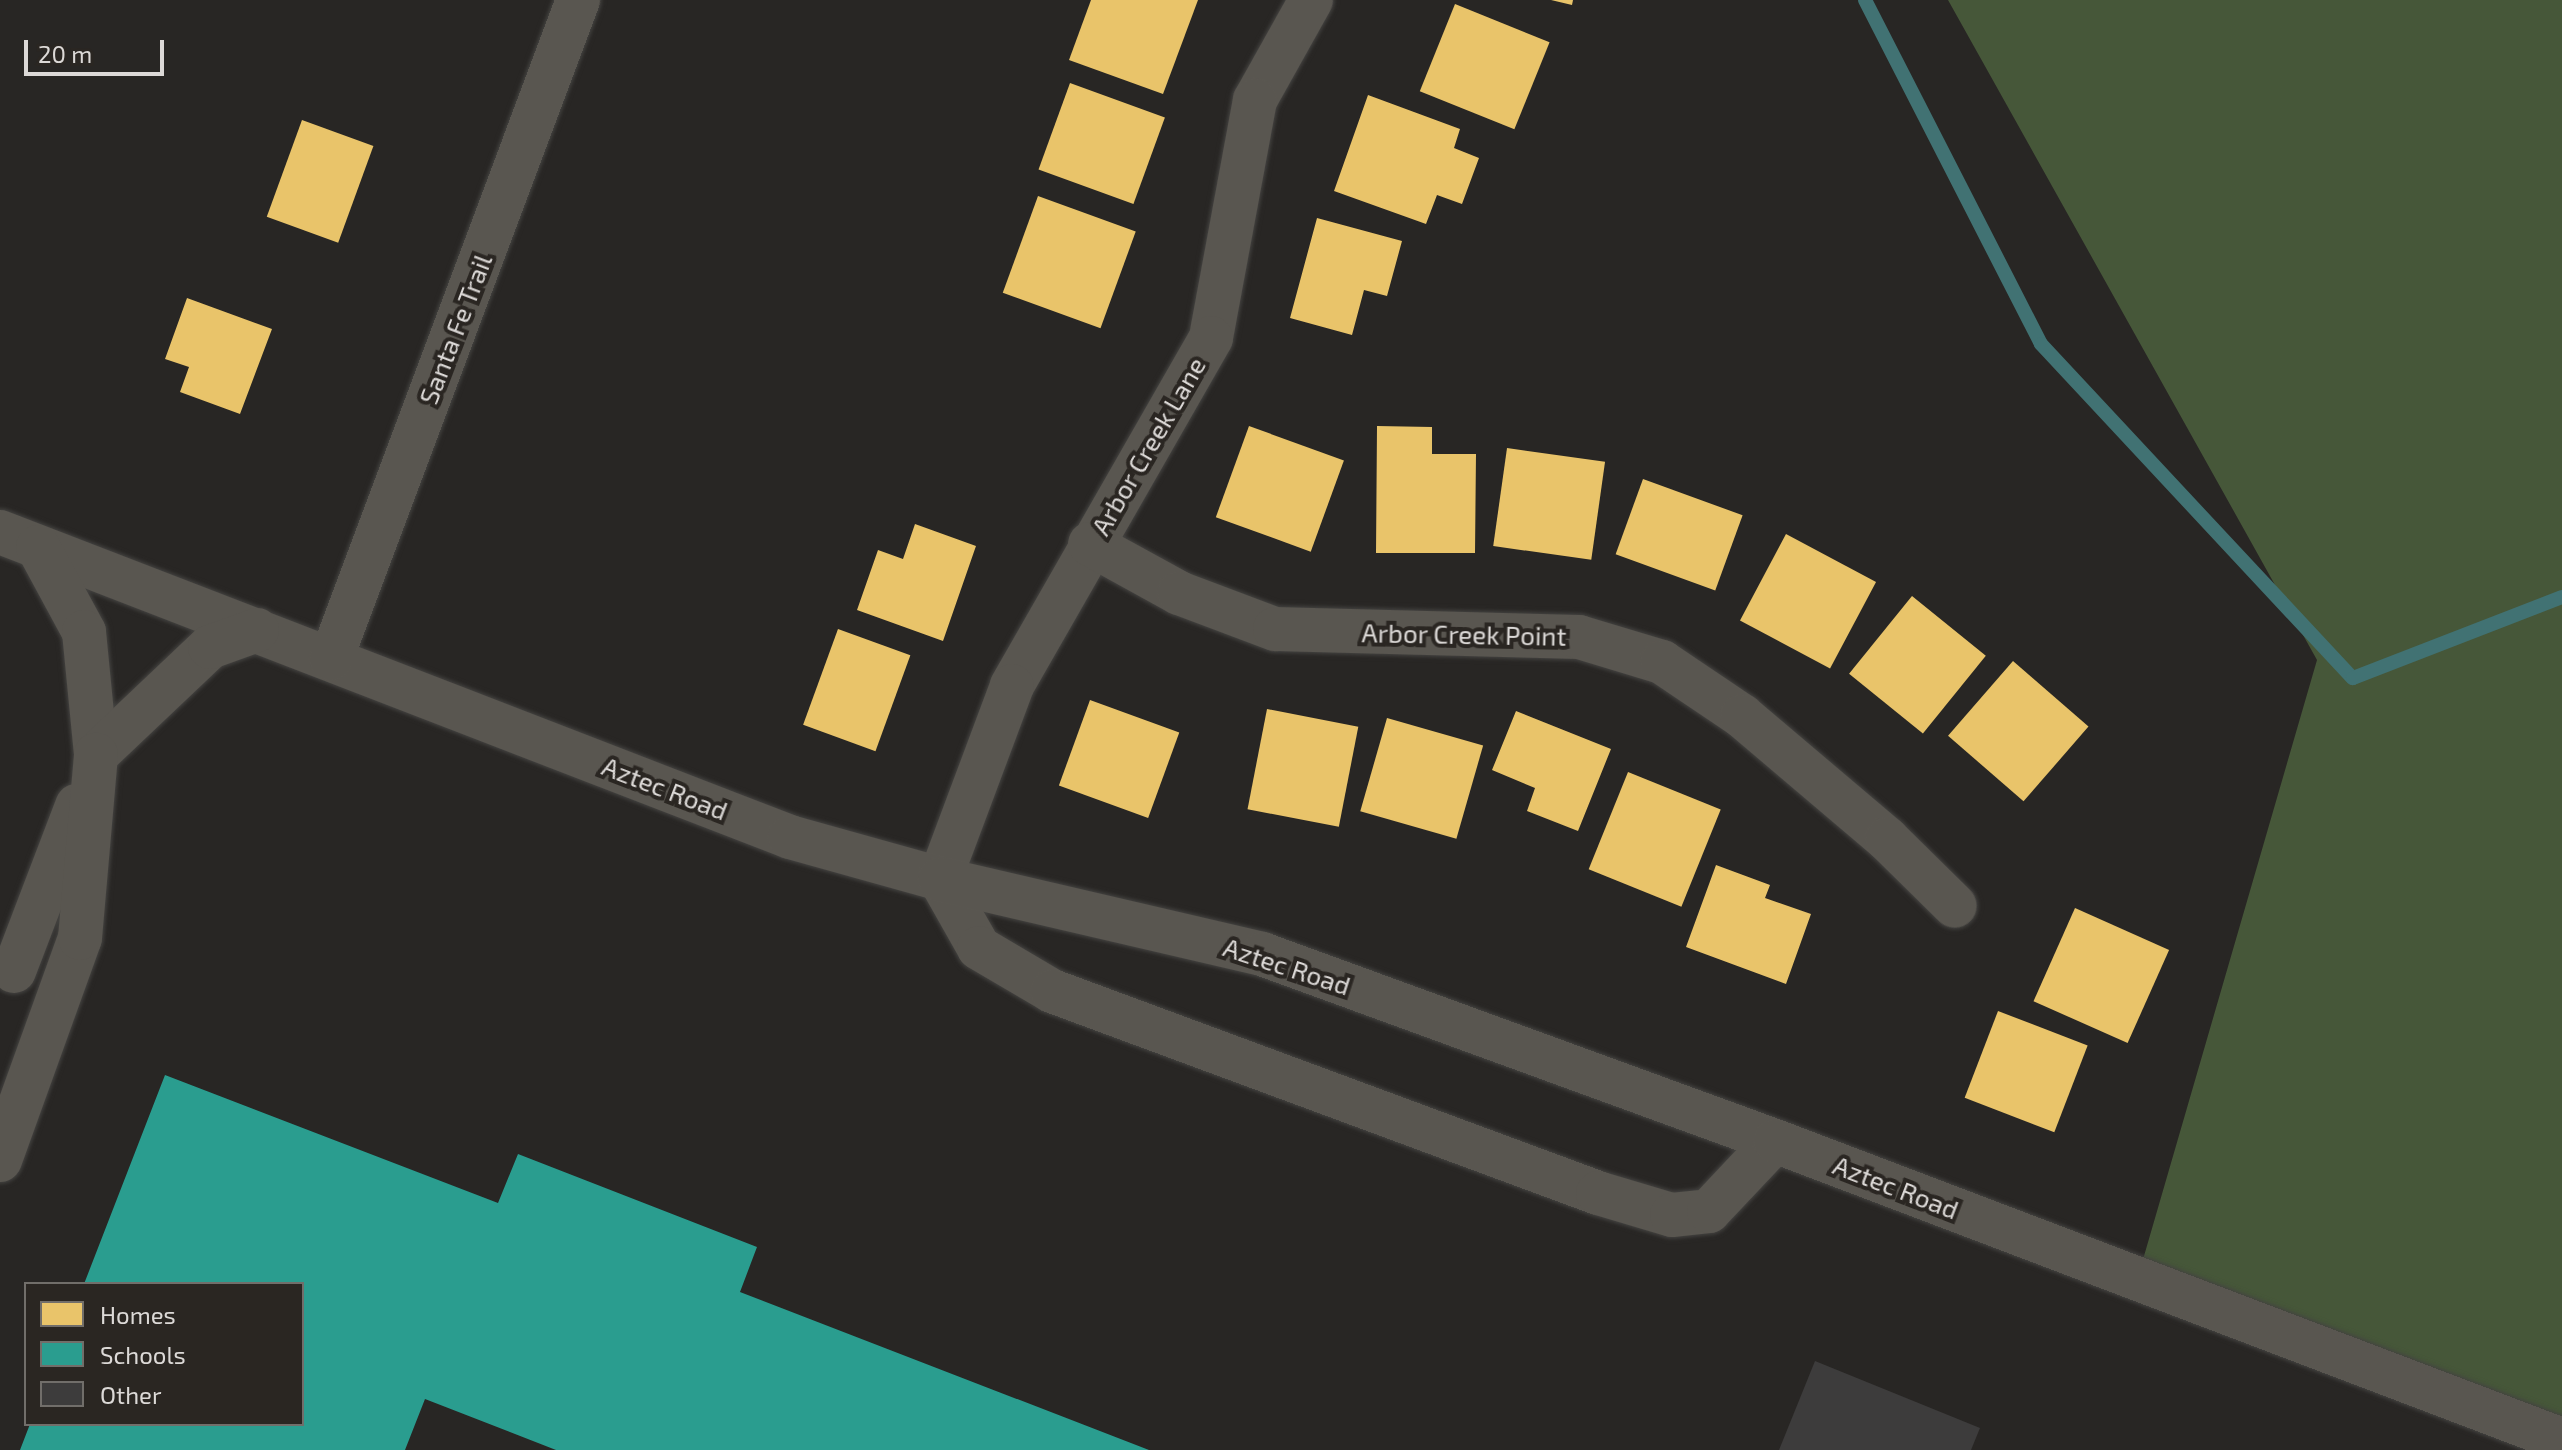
<!DOCTYPE html>
<style>
body{margin:0}
#map{position:relative;width:2562px;height:1450px;overflow:hidden;background:#282624;font-family:"Exo 2",sans-serif}
div>[style]{position:absolute}
[style*='--x']{left:calc(var(--x)*1px);top:calc(var(--y)*1px);width:calc(var(--w)*1px);rotate:calc(var(--a)*1deg)}
.forest>*{inset:0;background:#465739}
.homes>*{inset:0;background:#e9c46a;transform-origin:0 0}
.schools>*{inset:0;background:#2a9d8f}
.stream>*{height:14px;margin:-7px;padding:0 7px;transform-origin:7px;border-radius:7px;background:#417273}
.building>*{inset:0;background:#3d3c3c}
.roads{filter:drop-shadow(0 0 2px #444341) drop-shadow(0 0 2px #444341)}
.minor>*{height:44px;margin:-22px;padding:0 22px;transform-origin:22px;border-radius:22px;background:#595650}
span{translate:-50% -50%;white-space:nowrap;text-align:center;line-height:1.15;-webkit-text-stroke:8px #2a2622;paint-order:stroke}
.street-label{font-size:26px;color:#dcd9d7}
.legend{position:absolute;left:24px;top:1282px;width:280px;height:144px;box-sizing:border-box;background:#2a2622;border:2px solid #716e6a;margin:0;padding:10px 14px;list-style:none;font-size:24px;color:#dcd9d7}
.legend li{display:flex;align-items:center;gap:16px;height:40px}
.legend b{width:40px;border:2px solid #716e6a}
.scale{position:absolute;left:24px;top:40px;width:140px;height:36px;box-sizing:border-box;border:4px solid #dcd9d7;border-top:0;padding-left:10px;font-size:24px;line-height:28px;white-space:nowrap;color:#dcd9d7;-webkit-text-stroke:6px #2a2622;paint-order:stroke}
</style>
<div id="map">
<div class="forest">
<div style="clip-path:polygon(1948px 0,2562px 0,2562px 1450px,2135px 1287px,2317px 660px)"></div>
</div>
<div class="homes">
<div style="clip-path:polygon(1091px 0,1198px 0,1163px 94px,1069px 60px)"></div>
<div style="clip-path:polygon(1551px 0,1573px 0,1572px 5px)"></div>
<div style="left:1455px;top:4px;width:102px;height:94px;rotate:22deg"></div>
<div style="left:1070px;top:83px;width:101px;height:92px;rotate:20deg"></div>
<div style="clip-path:polygon(1368px 95px,1460px 129px,1454px 148px,1479px 158px,1462px 204px,1437px 195px,1426px 224px,1334px 191px)"></div>
<div style="left:302px;top:120px;width:76px;height:103px;rotate:20deg"></div>
<div style="left:1038px;top:196px;width:104px;height:103px;rotate:20deg"></div>
<div style="clip-path:polygon(1317px 218px,1402px 241px,1387px 296px,1364px 290px,1352px 335px,1290px 318px)"></div>
<div style="clip-path:polygon(187px 298px,272px 329px,240px 414px,180px 392px,189px 367px,165px 359px)"></div>
<div style="left:1249px;top:426px;width:101px;height:97px;rotate:20deg"></div>
<div style="clip-path:polygon(1377px 426px,1432px 427px,1432px 454px,1476px 454px,1475px 553px,1376px 553px)"></div>
<div style="left:1507px;top:448px;width:99px;height:99px;rotate:8deg"></div>
<div style="left:1643px;top:479px;width:106px;height:80px;rotate:20deg"></div>
<div style="clip-path:polygon(915px 524px,976px 546px,943px 641px,857px 610px,878px 550px,903px 559px)"></div>
<div style="left:1786px;top:534px;width:102px;height:98px;rotate:28deg"></div>
<div style="left:1912px;top:596px;width:95px;height:100px;rotate:39deg"></div>
<div style="left:838px;top:629px;width:77px;height:102px;rotate:20deg"></div>
<div style="left:2013px;top:661px;width:100px;height:99px;rotate:41deg"></div>
<div style="left:1090px;top:700px;width:95px;height:91px;rotate:20deg"></div>
<div style="left:1267px;top:709px;width:93px;height:102px;rotate:11deg"></div>
<div style="clip-path:polygon(1516px 711px,1611px 749px,1578px 831px,1527px 811px,1535px 788px,1492px 770px)"></div>
<div style="left:1387px;top:718px;width:100px;height:97px;rotate:16deg"></div>
<div style="left:1628px;top:772px;width:100px;height:105px;rotate:22deg"></div>
<div style="clip-path:polygon(1716px 865px,1770px 885px,1765px 898px,1811px 914px,1786px 984px,1686px 947px)"></div>
<div style="left:2075px;top:908px;width:103px;height:102px;rotate:24deg"></div>
<div style="left:1998px;top:1011px;width:96px;height:93px;rotate:21deg"></div>
</div>
<div class="schools">
<div style="clip-path:polygon(165px 1075px,498px 1203px,518px 1154px,757px 1247px,740px 1292px,1149px 1450px,556px 1450px,425px 1399px,405px 1450px,20px 1450px,30px 1424px,302px 1424px,302px 1284px,84px 1284px)"></div>
</div>
<div class="stream">
<div style="--x:1865;--y:0;--w:386;--a:62.9"></div>
<div style="--x:2041;--y:344;--w:457;--a:47"></div>
<div style="--x:2353;--y:678;--w:224;--a:-21.2"></div>
</div>
<div class="building">
<div style="clip-path:polygon(1815px 1361px,1980px 1428px,1971px 1450px,1779px 1450px)"></div>
</div>
<div class="roads">
<div class="minor">
<div style="--x:1311;--y:0;--w:115;--a:119.2"></div>
<div style="--x:1255;--y:100;--w:242;--a:100.5"></div>
<div style="--x:1211;--y:338;--w:401;--a:119.8"></div>
<div style="--x:1012;--y:686;--w:206;--a:110.5"></div>
<div style="--x:940;--y:879;--w:79;--a:60.5"></div>
<div style="--x:979;--y:948;--w:85;--a:30.5"></div>
<div style="--x:1052;--y:991;--w:582;--a:20.3"></div>
<div style="--x:1598;--y:1193;--w:77;--a:16.6"></div>
<div style="--x:1672;--y:1215;--w:37;--a:-6"></div>
<div style="--x:1709;--y:1211;--w:96;--a:-46.7"></div>
<div style="--x:0;--y:532;--w:847;--a:21.11"></div>
<div style="--x:790;--y:837;--w:156;--a:15.6"></div>
<div style="--x:940;--y:879;--w:331;--a:13.1"></div>
<div style="--x:1262;--y:954;--w:546;--a:20.03"></div>
<div style="--x:1775;--y:1141;--w:842;--a:20.8"></div>
<div style="--x:1090;--y:544;--w:102;--a:28.8"></div>
<div style="--x:1179;--y:593;--w:103;--a:20.6"></div>
<div style="--x:1275;--y:629;--w:304;--a:1.5"></div>
<div style="--x:1579;--y:637;--w:87;--a:16.8"></div>
<div style="--x:1662;--y:662;--w:97;--a:34"></div>
<div style="--x:1742;--y:716;--w:190;--a:40.3"></div>
<div style="--x:1887;--y:839;--w:95;--a:44.6"></div>
<div style="--x:38;--y:547;--w:97;--a:61.6"></div>
<div style="--x:84;--y:632;--w:124;--a:84.4"></div>
<div style="--x:96;--y:755;--w:157;--a:-43.5"></div>
<div style="--x:210;--y:647;--w:50;--a:-19.9"></div>
<div style="--x:331;--y:659;--w:704;--a:-69.45"></div>
<div style="--x:14;--y:971;--w:177;--a:-69.1"></div>
<div style="--x:0;--y:1160;--w:236;--a:-70.2"></div>
<div style="--x:80;--y:938;--w:184;--a:-85"></div>
</div>
</div>
<div class="street-label">
<span style="left:455px;top:329px;rotate:-69deg">Santa Fe Trail</span>
<span style="left:1148px;top:446px;rotate:-60deg">Arbor Creek Lane</span>
<span style="left:1464px;top:634px;rotate:1deg">Arbor Creek Point</span>
<span style="left:665px;top:788px;rotate:21deg">Aztec Road</span>
<span style="left:1287px;top:966px;rotate:18deg">Aztec Road</span>
<span style="left:1896px;top:1187px;rotate:21deg">Aztec Road</span>
</div>
<ul class="legend">
<li><b style="height:22px;background:#e9c46a"></b>Homes</li>
<li><b style="height:22px;background:#2a9d8f"></b>Schools</li>
<li><b style="height:22px;background:#3d3c3c"></b>Other</li>
</ul>
<div class="scale">20 m</div>
</div>
